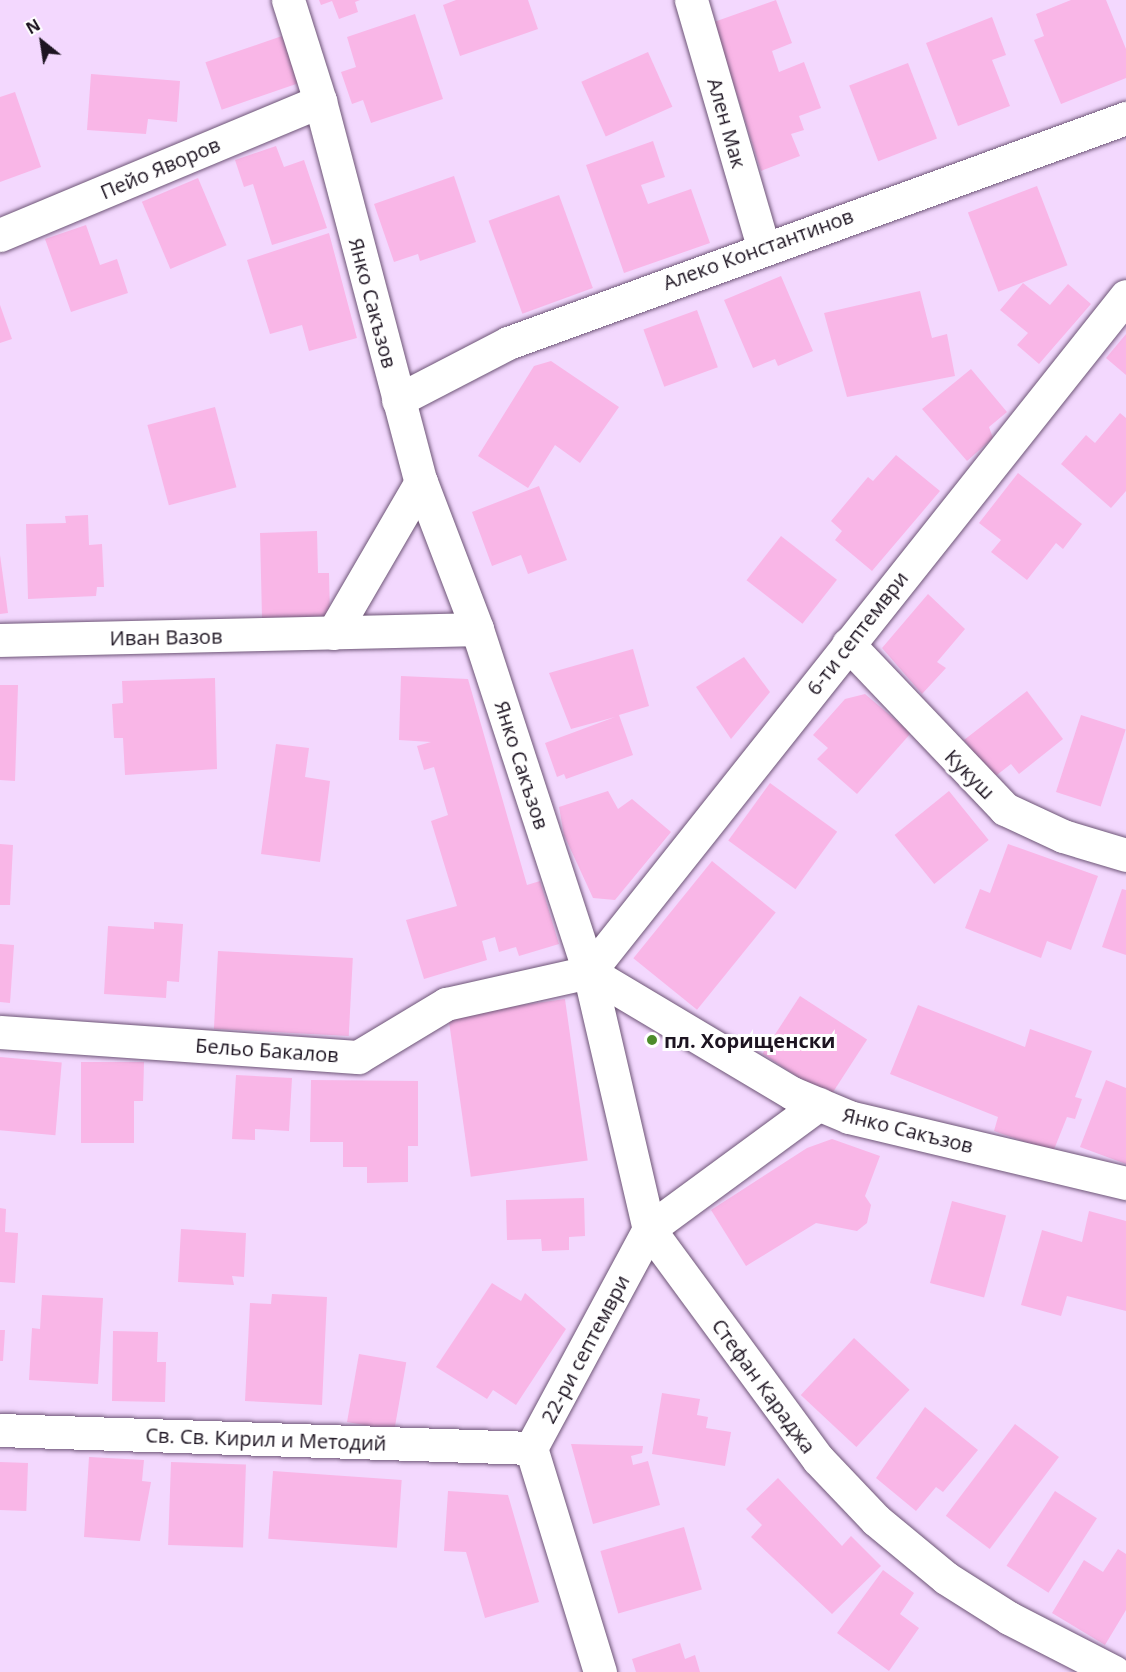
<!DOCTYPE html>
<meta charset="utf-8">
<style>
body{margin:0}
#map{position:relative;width:1126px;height:1672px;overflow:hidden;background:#f3d8fe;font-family:"Open Sans",sans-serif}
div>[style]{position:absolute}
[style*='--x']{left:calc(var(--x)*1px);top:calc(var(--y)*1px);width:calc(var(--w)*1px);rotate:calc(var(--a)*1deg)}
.building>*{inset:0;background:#f9b6e7;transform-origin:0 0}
.roads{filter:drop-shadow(0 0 2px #6d5576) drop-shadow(0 0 2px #6d5576)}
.minor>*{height:33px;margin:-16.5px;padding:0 16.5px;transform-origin:16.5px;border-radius:16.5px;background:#fff}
.dots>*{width:16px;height:16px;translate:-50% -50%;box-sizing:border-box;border:3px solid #fff;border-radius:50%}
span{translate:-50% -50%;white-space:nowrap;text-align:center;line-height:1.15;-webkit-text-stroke:6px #fff;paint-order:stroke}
.street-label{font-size:20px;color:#1d1421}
.poi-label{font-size:20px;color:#1d1421;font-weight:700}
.left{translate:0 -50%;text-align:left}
.north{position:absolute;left:12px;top:12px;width:60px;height:60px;-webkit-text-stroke:4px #fff;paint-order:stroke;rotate:330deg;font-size:16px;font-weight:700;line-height:24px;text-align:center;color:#1d1421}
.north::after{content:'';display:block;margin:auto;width:21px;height:27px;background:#1d1421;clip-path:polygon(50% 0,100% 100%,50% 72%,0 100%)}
</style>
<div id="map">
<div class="building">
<div style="clip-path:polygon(319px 0,360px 0,355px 2px,358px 12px,339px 19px,332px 1px,321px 5px)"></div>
<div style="clip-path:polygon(456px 0,528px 0,538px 29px,460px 56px,443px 5px)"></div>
<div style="clip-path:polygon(776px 0,792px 43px,772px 51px,779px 72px,804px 62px,821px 108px,799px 116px,804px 130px,791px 134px,800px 156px,761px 171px,714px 22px)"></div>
<div style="clip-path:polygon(1071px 0,1106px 0,1126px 49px,1126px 78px,1061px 104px,1034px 40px,1044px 36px,1036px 14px)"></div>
<div style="clip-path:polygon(415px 14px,443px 99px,371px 123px,363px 100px,352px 104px,341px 72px,356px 67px,347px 37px)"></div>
<div style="clip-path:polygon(992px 17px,1006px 55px,992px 60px,1010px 106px,958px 126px,926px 43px)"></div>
<div style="left:282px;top:36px;width:50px;height:81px;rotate:71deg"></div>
<div style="left:648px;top:52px;width:60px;height:73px;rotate:66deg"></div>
<div style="left:908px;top:63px;width:81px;height:63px;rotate:69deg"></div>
<div style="clip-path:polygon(91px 74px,180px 81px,177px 122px,148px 119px,146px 134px,87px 130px)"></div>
<div style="clip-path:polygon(15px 92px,41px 167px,0 182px,0 97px)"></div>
<div style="clip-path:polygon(653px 141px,665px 177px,641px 185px,648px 204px,691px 189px,710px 243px,624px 273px,586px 165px)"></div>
<div style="clip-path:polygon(276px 146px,284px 167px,304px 160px,327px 228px,272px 245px,253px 184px,244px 187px,235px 160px)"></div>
<div style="clip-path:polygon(454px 176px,476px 242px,420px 261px,418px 254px,394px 262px,374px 204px)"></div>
<div style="left:198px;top:178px;width:73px;height:61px;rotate:67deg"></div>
<div style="left:1037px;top:186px;width:85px;height:74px;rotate:69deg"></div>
<div style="left:559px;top:195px;width:99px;height:75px;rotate:70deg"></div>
<div style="clip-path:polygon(86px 225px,100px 265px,117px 259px,128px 293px,71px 312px,45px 239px)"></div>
<div style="clip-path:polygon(329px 233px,357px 338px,309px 351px,302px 325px,270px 334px,247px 260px)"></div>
<div style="clip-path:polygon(781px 276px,813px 351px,778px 366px,775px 359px,753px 368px,724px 300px)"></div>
<div style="clip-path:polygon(1023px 283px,1050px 305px,1068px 284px,1091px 304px,1039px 364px,1017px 345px,1028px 333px,1000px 310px)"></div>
<div style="clip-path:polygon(920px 291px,932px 338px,947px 334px,955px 376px,847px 397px,824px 313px)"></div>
<div style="clip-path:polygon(0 305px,12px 339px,0 343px)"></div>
<div style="left:697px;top:310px;width:61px;height:57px;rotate:70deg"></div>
<div style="clip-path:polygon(1126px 334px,1126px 375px,1106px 358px)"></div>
<div style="clip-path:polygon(551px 361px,619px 407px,580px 463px,555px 445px,528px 488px,478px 456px,534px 366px)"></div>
<div style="clip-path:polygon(971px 369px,1007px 412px,989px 427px,993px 438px,967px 461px,922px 409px)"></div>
<div style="left:215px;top:407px;width:83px;height:70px;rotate:75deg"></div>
<div style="clip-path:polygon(1120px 413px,1126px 418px,1126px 491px,1111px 508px,1061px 464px,1086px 435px,1095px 443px)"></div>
<div style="clip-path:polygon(896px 455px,940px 491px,872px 571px,835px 540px,842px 531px,831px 521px,868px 477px,873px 481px)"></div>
<div style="clip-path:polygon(1018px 473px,1082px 524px,1063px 549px,1056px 543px,1027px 580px,991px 552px,1001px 540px,979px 523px)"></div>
<div style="clip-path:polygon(539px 486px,567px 560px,528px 574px,521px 555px,492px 566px,472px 512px)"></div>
<div style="clip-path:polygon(88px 515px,89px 545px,102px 544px,104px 587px,97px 587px,96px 596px,28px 599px,26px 524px,66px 523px,65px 516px)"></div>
<div style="clip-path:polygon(317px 531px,318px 573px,329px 573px,330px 616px,262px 618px,260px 533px)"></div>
<div style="left:781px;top:536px;width:71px;height:56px;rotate:38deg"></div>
<div style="clip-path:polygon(0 555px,8px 613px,0 614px)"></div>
<div style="clip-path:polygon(928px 594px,965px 629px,937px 662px,946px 668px,922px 694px,882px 648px)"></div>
<div style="clip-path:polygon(633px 649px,649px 706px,619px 715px,633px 755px,566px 779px,564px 774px,557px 777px,545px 743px,615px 717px,571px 729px,549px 673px)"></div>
<div style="clip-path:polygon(744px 657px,770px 692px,731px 739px,696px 687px)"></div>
<div style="clip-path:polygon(401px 676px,468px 679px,527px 885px,540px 881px,559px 944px,519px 956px,516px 947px,499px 952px,495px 937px,482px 941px,487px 960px,424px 979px,406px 920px,457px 906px,431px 821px,448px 815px,434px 767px,424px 770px,417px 746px,431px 742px,399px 740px)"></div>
<div style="clip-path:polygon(215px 678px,217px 769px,125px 775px,123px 738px,114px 738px,112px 704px,123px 703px,122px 681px)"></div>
<div style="clip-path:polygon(0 685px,18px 685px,15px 781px,0 780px)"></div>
<div style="clip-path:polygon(1027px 691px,1063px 739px,1019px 774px,1011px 764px,993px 778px,964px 740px)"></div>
<div style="clip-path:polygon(865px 694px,911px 733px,857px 794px,817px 759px,828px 748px,813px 735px,845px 699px)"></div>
<div style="left:1081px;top:715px;width:47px;height:81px;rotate:18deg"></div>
<div style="clip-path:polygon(276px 744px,309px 748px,305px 777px,330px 781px,320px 862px,261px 854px)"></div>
<div style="left:770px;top:783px;width:83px;height:71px;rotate:36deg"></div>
<div style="clip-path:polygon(608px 791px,618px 809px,632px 799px,671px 832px,615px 900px,593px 898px,564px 835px,559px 807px)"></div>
<div style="left:949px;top:791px;width:63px;height:70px;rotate:51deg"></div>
<div style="clip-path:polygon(0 844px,13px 845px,10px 905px,0 905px)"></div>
<div style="clip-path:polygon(1008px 844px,1098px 876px,1071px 950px,1047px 941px,1041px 958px,965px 928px,980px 889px,990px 893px)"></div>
<div style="left:712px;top:861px;width:82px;height:125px;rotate:39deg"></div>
<div style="clip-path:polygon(1122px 889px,1126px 890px,1126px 955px,1102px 947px)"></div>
<div style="clip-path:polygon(154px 922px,183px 924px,179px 982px,167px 981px,166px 998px,104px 994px,108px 926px,154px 929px)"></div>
<div style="clip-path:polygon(0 944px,14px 945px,10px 1003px,0 1002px)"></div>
<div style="left:218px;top:951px;width:135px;height:78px;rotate:3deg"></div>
<div style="left:800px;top:996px;width:80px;height:69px;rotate:33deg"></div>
<div style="left:565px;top:999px;width:163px;height:118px;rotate:82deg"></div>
<div style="clip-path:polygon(918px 1005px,1025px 1047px,1030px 1029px,1092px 1051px,1075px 1097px,1082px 1099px,1075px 1119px,1067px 1117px,1053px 1152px,994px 1131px,998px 1117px,890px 1074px)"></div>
<div style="left:0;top:1057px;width:62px;height:73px;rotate:5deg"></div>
<div style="clip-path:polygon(81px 1062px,144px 1062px,143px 1101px,134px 1101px,134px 1143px,81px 1143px)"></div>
<div style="clip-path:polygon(236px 1075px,292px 1078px,289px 1131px,255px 1129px,255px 1140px,232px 1139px)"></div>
<div style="clip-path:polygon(311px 1080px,418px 1081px,418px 1146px,408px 1146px,408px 1182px,367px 1183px,367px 1167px,343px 1167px,343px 1142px,310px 1142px)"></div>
<div style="clip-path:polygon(1106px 1080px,1126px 1088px,1126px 1164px,1080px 1147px)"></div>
<div style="clip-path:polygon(832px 1139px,880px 1156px,865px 1196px,871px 1205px,867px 1223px,857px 1231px,816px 1223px,746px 1266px,711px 1210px,807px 1148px)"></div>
<div style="clip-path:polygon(584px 1198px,585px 1236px,569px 1237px,569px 1250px,542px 1251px,541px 1239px,507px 1240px,506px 1200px)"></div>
<div style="left:952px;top:1201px;width:56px;height:85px;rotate:15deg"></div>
<div style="clip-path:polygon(0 1208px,6px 1209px,5px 1232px,18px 1233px,15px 1283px,0 1282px)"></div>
<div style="clip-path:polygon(1089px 1211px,1126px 1221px,1126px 1311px,1067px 1296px,1061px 1316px,1021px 1305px,1042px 1230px,1082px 1242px)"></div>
<div style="clip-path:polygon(181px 1229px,246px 1233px,244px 1277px,232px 1276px,234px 1285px,178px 1282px)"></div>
<div style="clip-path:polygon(492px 1283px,521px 1301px,525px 1293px,566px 1329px,516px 1405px,493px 1390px,487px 1399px,436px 1367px)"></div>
<div style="clip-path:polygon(272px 1294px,327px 1297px,322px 1405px,245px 1401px,250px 1303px,271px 1304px)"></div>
<div style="clip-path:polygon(42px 1295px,103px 1298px,98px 1384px,29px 1380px,32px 1328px,40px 1329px)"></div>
<div style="clip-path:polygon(0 1330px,5px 1330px,3px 1361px,0 1361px)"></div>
<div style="clip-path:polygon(113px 1331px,158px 1332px,157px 1362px,166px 1362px,165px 1402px,112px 1401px)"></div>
<div style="left:854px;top:1338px;width:76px;height:78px;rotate:43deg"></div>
<div style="left:359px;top:1354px;width:48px;height:69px;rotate:10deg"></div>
<div style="clip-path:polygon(662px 1393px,700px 1399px,697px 1415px,708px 1417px,706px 1428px,731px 1432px,725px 1466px,652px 1454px)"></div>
<div style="clip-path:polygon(925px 1407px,978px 1450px,943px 1492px,936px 1487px,916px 1511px,876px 1478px)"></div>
<div style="left:1015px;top:1424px;width:55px;height:115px;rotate:37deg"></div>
<div style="clip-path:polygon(571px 1444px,643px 1446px,642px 1453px,631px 1456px,633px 1465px,648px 1461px,660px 1505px,593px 1524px)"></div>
<div style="clip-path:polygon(89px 1457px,144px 1460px,142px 1481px,151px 1482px,140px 1541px,84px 1537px)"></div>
<div style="left:0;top:1462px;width:28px;height:48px;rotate:2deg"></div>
<div style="left:171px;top:1462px;width:75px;height:83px;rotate:2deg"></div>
<div style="left:273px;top:1471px;width:129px;height:68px;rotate:4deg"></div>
<div style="clip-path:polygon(778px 1478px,842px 1546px,851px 1536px,881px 1566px,832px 1614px,751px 1537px,762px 1525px,746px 1509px)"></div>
<div style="clip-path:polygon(448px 1491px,508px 1495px,539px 1602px,485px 1618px,466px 1552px,444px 1551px)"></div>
<div style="left:1055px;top:1491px;width:50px;height:89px;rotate:33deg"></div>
<div style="left:684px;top:1527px;width:65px;height:87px;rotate:74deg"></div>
<div style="clip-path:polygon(1118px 1549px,1126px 1554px,1126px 1610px,1105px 1645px,1052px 1613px,1084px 1560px,1103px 1572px)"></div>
<div style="clip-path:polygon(883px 1570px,914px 1593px,900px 1614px,919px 1628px,889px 1671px,837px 1633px)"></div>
<div style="clip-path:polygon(680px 1643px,685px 1659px,695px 1655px,700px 1672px,636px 1672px,632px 1659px)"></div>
</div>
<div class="roads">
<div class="minor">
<div style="--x:288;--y:0;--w:106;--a:72.4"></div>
<div style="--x:320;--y:101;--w:394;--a:75.2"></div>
<div style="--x:421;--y:482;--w:157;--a:69.1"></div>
<div style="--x:477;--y:629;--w:361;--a:71.9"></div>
<div style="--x:589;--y:972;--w:236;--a:30.8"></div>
<div style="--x:792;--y:1093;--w:62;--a:22.8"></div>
<div style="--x:849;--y:1117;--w:285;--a:13.4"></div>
<div style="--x:691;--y:0;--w:256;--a:73.7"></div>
<div style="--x:0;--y:235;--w:347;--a:-22.7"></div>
<div style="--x:398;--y:400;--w:124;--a:-27.4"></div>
<div style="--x:508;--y:343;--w:658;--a:-20.01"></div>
<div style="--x:333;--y:633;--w:175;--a:-59.8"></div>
<div style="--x:0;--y:640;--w:477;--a:-1.3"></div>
<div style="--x:848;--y:644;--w:228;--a:46.4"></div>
<div style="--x:1005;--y:809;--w:64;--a:25"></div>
<div style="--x:1063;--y:836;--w:66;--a:16.8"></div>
<div style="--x:589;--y:972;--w:264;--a:76.9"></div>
<div style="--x:649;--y:1229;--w:285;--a:53.7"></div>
<div style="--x:818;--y:1459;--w:84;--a:46.4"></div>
<div style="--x:876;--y:1520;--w:91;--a:39.6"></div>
<div style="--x:946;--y:1578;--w:75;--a:32.4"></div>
<div style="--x:1009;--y:1618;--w:118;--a:27.2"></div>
<div style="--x:589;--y:972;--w:863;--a:-51.54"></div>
<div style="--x:0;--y:1032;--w:359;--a:4"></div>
<div style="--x:358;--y:1057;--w:103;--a:-31.1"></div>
<div style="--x:446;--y:1004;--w:147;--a:-12.6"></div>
<div style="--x:0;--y:1430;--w:531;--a:1.94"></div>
<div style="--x:600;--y:1672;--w:234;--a:-107.1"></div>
<div style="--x:531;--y:1448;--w:249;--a:-61.7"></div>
<div style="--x:649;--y:1229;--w:211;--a:-36.3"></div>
</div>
</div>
<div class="dots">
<div style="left:652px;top:1040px;background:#4d8b2b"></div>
</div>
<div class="street-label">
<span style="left:727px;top:123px;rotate:74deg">Ален Мак</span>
<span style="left:160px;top:168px;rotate:-23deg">Пейо Яворов</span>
<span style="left:758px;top:249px;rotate:-20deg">Алеко Константинов</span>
<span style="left:373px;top:303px;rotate:75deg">Янко Сакъзов</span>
<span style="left:857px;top:633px;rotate:-52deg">6-ти септември</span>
<span style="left:166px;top:637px;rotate:-1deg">Иван Вазов</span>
<span style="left:522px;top:765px;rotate:72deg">Янко Сакъзов</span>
<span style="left:970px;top:774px;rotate:45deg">Кукуш</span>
<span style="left:267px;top:1050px;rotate:4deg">Бельо Бакалов</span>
<span style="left:908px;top:1130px;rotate:14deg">Янко Сакъзов</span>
<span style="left:585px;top:1349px;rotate:-62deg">22-ри септември</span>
<span style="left:764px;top:1386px;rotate:54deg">Стефан Караджа</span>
<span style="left:266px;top:1439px;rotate:2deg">Св. Св. Кирил и Методий</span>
</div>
<div class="poi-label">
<span class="left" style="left:664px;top:1040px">пл. Хорищенски</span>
</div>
<div class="north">N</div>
</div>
